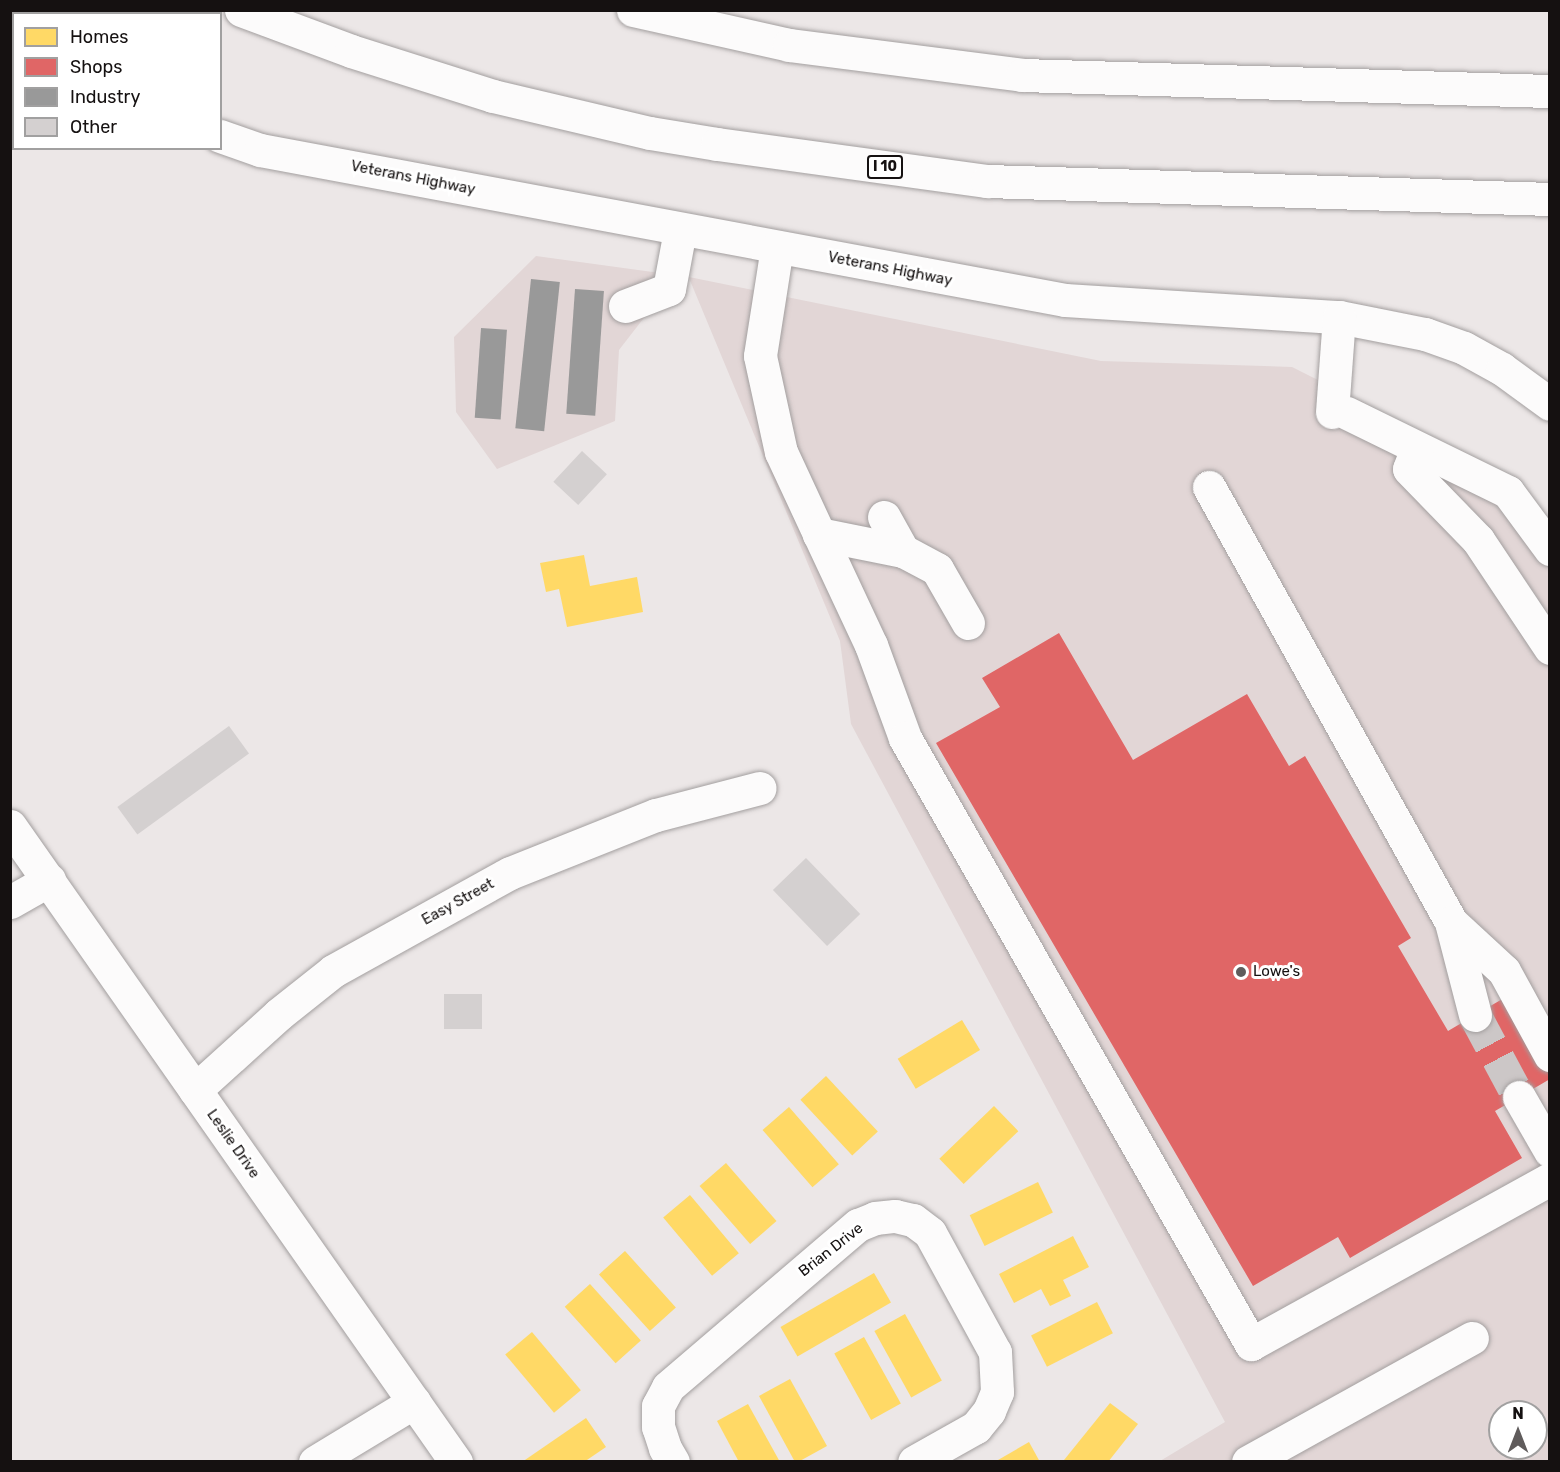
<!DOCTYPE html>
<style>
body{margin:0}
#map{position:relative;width:1560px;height:1472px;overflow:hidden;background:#ece7e7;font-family:Rubik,sans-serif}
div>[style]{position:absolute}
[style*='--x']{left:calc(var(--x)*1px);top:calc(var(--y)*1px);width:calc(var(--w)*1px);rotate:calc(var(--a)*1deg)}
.built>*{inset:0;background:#e2d6d6}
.homes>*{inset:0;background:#ffd966;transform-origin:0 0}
.shops>*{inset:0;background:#e06666}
.industry>*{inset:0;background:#999;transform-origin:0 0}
.building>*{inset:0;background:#d4d0d0;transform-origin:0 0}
.minor-tunnel>*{height:33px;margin-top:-16.5px;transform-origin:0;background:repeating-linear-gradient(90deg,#ccc7c7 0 33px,transparent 0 49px)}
.roads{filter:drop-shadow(0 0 2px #a39f9f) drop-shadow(0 0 2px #a39f9f)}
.minor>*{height:33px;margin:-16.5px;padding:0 16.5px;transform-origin:16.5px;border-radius:16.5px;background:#fcfbfb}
.highway>*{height:33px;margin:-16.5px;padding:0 16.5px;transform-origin:16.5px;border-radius:16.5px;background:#fcfbfb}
.dots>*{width:16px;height:16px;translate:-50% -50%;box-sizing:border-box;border:3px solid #fff;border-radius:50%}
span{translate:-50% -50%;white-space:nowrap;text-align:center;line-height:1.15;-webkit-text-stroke:6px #fff;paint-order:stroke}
.shield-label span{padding:2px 4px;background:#fff;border:2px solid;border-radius:4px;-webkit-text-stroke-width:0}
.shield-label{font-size:14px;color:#151111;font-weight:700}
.street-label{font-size:15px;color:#151111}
.poi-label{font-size:15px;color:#151111}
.left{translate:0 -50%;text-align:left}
.frame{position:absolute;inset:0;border:12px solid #151111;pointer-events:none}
.legend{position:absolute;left:12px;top:12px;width:210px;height:138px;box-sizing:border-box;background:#fff;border:2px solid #a1a0a0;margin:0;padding:8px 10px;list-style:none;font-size:18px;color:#151111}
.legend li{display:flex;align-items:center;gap:12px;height:30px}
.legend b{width:30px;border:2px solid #a1a0a0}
.north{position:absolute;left:1488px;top:1400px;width:60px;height:60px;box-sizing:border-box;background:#fff;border:2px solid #a1a0a0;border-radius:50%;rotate:0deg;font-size:16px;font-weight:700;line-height:24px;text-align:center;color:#151111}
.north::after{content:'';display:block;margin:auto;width:21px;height:27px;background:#605c5c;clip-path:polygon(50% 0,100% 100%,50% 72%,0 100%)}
</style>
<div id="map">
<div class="built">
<div style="clip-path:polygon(evenodd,536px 256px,689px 277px,1101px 361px,1292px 367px,1519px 481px,1550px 522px,1549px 1461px,1160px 1461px,1225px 1422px,851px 724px,840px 641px,689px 278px,673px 306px,650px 310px,619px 350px,615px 421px,497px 469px,456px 412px,454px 337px,536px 256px,1500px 1412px,1536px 1412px,1536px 1448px,1500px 1448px,1500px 1412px)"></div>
</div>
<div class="homes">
<div style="clip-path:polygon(584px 555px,590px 586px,637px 577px,643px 612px,567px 627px,559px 589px,546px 592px,540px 563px)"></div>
<div style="left:962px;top:1020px;width:35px;height:75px;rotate:59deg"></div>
<div style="left:826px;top:1076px;width:76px;height:35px;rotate:47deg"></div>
<div style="left:994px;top:1106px;width:35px;height:76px;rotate:46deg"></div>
<div style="left:789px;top:1107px;width:76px;height:35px;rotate:49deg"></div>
<div style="left:726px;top:1163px;width:77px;height:35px;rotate:49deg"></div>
<div style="left:1038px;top:1182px;width:34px;height:76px;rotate:64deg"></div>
<div style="left:690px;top:1195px;width:76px;height:35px;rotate:50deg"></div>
<div style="clip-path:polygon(1073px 1236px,1089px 1267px,1063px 1280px,1071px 1296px,1050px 1306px,1041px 1289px,1014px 1303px,999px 1274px)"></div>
<div style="left:625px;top:1251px;width:76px;height:35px;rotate:48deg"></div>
<div style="left:874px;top:1273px;width:34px;height:108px;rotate:60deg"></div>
<div style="left:590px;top:1284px;width:76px;height:34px;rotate:48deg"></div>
<div style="left:1097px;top:1302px;width:35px;height:74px;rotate:63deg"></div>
<div style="left:905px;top:1314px;width:76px;height:35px;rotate:61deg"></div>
<div style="left:532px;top:1332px;width:76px;height:35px;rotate:50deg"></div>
<div style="left:864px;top:1337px;width:76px;height:34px;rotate:61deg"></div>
<div style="clip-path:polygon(790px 1379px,827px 1446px,798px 1462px,795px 1462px,759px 1396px)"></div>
<div style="clip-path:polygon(1110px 1403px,1138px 1424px,1108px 1462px,1066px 1462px,1064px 1460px)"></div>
<div style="clip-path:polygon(748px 1404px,780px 1462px,739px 1462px,717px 1421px)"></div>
<div style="clip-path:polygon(586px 1418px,606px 1447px,584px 1462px,522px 1462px)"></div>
<div style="clip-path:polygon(1029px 1442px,1040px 1462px,999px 1462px,998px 1460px)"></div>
</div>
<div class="shops">
<div style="clip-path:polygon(1059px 633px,1133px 760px,1247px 694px,1289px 766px,1305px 756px,1411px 938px,1398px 946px,1448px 1031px,1504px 998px,1550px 1076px,1550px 1079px,1495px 1111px,1522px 1158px,1350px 1258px,1338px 1237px,1253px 1286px,936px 743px,1000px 707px,982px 678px)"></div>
</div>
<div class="industry">
<div style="left:531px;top:279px;width:29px;height:150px;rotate:6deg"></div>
<div style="left:575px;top:289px;width:29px;height:125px;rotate:4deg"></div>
<div style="left:481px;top:328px;width:26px;height:90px;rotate:4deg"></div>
</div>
<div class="building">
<div style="left:582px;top:451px;width:34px;height:42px;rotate:43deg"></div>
<div style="left:229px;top:726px;width:34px;height:138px;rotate:54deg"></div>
<div style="left:806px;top:858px;width:78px;height:46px;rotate:46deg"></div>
<div style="left:444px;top:994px;width:38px;height:35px"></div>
</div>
<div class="minor-tunnel">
<div style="--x:1475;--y:1015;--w:93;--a:61.8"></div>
</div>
<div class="roads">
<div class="minor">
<div style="--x:10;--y:61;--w:4;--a:14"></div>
<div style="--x:220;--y:136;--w:42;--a:19.3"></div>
<div style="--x:260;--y:150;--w:819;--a:10.56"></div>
<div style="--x:1065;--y:300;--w:275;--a:3.6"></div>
<div style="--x:1339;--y:317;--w:88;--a:11.2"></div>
<div style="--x:1425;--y:334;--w:41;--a:19.7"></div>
<div style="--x:1464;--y:348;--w:43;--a:28.9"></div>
<div style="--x:1502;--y:369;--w:59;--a:36.1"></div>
<div style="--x:777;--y:247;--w:110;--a:98.9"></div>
<div style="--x:760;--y:356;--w:98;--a:77.7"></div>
<div style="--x:781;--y:452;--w:90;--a:65.1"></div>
<div style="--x:625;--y:306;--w:47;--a:-21.1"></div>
<div style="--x:669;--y:289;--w:60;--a:-79.4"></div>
<div style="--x:1332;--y:412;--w:95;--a:-85.8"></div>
<div style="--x:1347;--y:413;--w:179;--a:26.1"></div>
<div style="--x:1508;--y:492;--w:71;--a:53.6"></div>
<div style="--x:1417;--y:448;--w:22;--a:111"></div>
<div style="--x:1409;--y:469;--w:99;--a:45.8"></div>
<div style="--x:1478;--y:540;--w:130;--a:56.3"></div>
<div style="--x:1209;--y:487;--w:498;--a:60.9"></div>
<div style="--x:1451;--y:922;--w:72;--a:42.8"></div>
<div style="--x:1504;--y:971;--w:96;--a:61.3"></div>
<div style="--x:884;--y:517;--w:39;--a:61"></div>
<div style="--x:968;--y:623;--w:62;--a:-119.9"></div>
<div style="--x:937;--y:569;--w:38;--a:-152"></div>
<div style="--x:903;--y:551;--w:86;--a:-168.6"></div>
<div style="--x:819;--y:534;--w:123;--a:64.9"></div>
<div style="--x:871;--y:645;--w:99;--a:69.9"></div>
<div style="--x:905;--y:738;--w:698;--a:60.28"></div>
<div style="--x:1251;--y:1344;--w:342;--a:-28.9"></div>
<div style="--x:10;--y:826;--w:777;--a:54.96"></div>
<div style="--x:10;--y:902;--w:45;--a:-29.4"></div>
<div style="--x:1451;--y:922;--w:96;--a:75.5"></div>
<div style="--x:195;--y:1090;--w:113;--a:-42.1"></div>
<div style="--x:279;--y:1014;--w:69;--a:-38.5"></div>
<div style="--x:333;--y:971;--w:202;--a:-29"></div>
<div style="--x:510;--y:873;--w:157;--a:-21.7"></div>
<div style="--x:656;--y:815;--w:107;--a:-14.6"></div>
<div style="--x:1519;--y:1097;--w:62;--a:60.1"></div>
<div style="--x:315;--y:1462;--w:116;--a:-31.2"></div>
<div style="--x:673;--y:1462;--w:16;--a:-120"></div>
<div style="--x:665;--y:1448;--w:22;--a:-108"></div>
<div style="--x:658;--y:1427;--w:21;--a:-90"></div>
<div style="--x:658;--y:1406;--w:21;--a:-62"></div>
<div style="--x:668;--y:1387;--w:250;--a:-40.5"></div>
<div style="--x:858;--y:1225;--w:18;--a:-22"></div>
<div style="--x:875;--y:1218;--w:20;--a:-6"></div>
<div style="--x:895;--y:1216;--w:18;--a:13"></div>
<div style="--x:913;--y:1220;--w:21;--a:37"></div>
<div style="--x:930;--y:1233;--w:136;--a:61.4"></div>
<div style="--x:995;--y:1352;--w:40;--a:87.1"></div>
<div style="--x:997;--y:1392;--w:21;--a:113"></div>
<div style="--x:989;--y:1411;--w:21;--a:129"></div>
<div style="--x:976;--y:1427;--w:71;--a:150.6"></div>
<div style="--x:1248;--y:1462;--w:256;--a:-29"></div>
</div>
<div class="highway">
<div style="--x:241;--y:10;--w:117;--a:20.4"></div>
<div style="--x:351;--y:51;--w:149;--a:17.6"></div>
<div style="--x:493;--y:96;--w:161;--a:13.3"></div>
<div style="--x:650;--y:133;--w:68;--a:9.3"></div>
<div style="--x:717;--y:144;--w:273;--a:7.8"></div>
<div style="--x:987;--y:181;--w:563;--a:1.83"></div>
<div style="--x:633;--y:10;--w:160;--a:12.6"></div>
<div style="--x:789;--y:45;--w:235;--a:7.3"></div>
<div style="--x:1022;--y:75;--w:528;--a:1.74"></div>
</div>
</div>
<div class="dots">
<div style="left:1241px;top:972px;background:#605c5c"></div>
</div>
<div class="shield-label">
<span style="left:885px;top:167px">I 10</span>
</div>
<div class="street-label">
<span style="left:413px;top:178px;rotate:11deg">Veterans Highway</span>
<span style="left:890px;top:269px;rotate:11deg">Veterans Highway</span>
<span style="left:458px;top:902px;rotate:-29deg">Easy Street</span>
<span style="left:233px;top:1144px;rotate:55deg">Leslie Drive</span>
<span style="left:831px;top:1250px;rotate:-38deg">Brian Drive</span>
</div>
<div class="poi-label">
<span class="left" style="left:1253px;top:972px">Lowe's</span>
</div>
<div class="frame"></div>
<ul class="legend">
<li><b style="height:16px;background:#ffd966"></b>Homes</li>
<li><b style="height:16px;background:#e06666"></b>Shops</li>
<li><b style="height:16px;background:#999"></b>Industry</li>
<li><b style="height:16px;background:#d4d0d0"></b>Other</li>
</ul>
<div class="north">N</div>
</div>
